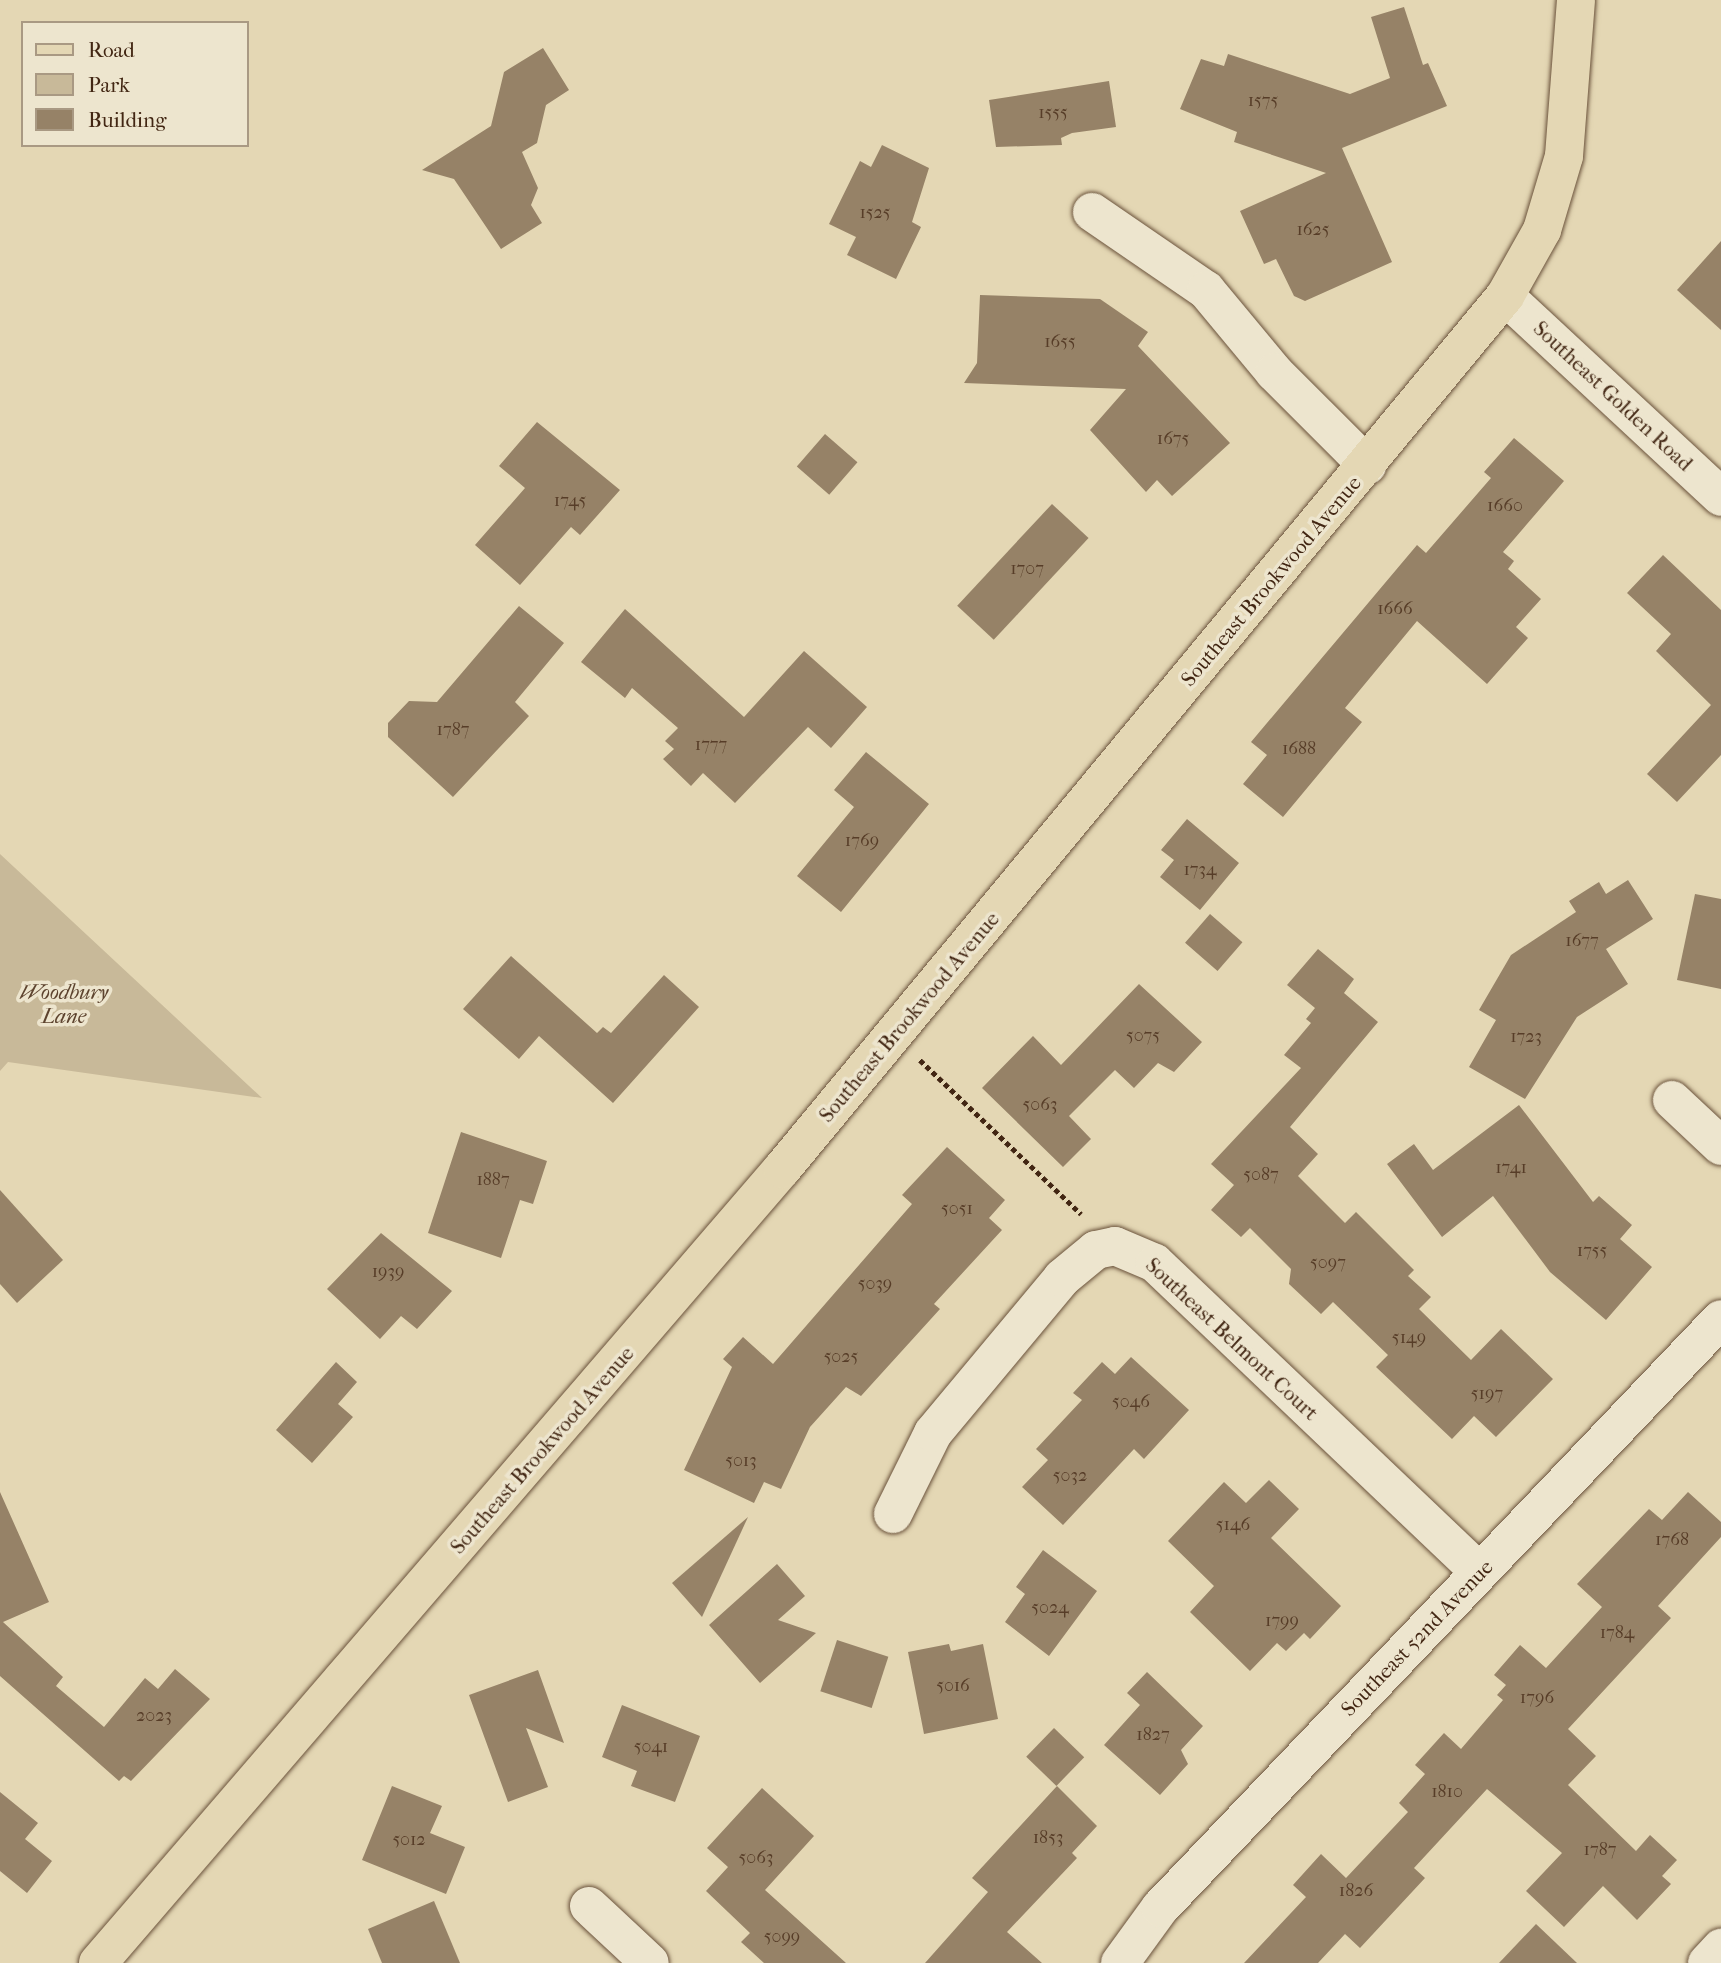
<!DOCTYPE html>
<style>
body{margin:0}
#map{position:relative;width:1721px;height:1963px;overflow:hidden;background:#e4d7b4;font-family:"IM FELL French Canon",serif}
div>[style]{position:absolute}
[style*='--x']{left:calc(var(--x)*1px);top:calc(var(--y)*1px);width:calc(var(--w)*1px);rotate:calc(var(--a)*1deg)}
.green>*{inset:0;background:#c8b999}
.building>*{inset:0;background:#968267;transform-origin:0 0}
.path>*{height:4.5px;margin-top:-2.25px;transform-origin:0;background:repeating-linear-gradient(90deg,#422613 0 5px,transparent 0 8.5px)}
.roads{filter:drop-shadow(0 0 2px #6a523b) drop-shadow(0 0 2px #6a523b)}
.minor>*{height:38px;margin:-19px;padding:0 19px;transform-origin:19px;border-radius:19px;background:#ede5ce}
.major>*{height:38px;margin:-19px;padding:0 19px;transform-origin:19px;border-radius:19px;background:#e4d7b4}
span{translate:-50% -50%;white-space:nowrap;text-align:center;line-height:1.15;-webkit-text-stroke:7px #ede5ce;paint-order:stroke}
.number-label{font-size:18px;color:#573d28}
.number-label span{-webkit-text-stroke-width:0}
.street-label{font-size:21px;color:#422613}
.park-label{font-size:21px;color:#5d432e;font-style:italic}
.legend{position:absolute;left:21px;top:21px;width:228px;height:126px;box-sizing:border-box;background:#ede5ce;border:2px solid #a99983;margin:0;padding:9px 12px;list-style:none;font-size:21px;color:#422613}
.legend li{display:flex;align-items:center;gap:14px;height:35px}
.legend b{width:35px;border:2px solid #a99983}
</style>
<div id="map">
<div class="green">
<div style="clip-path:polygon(0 854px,262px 1098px,8px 1062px,0 1071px)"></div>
</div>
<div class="building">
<div style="clip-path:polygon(1404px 7px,1423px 65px,1428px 63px,1447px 106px,1342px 148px,1392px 262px,1305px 301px,1294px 296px,1276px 259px,1264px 264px,1240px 211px,1326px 173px,1234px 142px,1237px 132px,1180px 109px,1201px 59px,1224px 66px,1228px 54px,1350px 94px,1390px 78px,1371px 17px)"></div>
<div style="clip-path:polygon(543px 48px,569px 90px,546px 105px,537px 143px,522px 152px,538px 188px,531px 205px,542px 223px,501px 249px,454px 179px,422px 170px,491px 126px,504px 72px)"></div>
<div style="clip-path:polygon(1109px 81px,1116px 127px,1072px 133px,1061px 138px,1062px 145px,996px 147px,989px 100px)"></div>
<div style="clip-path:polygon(882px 145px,929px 168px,912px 222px,921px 227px,896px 279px,847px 255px,856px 237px,829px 224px,860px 161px,871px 167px)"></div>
<div style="clip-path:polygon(1721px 241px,1721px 330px,1677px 290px)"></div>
<div style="clip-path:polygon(980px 295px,1100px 299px,1148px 332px,1138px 346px,1230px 443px,1172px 496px,1157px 480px,1146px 492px,1090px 430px,1126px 389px,964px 383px,977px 363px)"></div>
<div style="clip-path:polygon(537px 422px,620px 490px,580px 535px,571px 527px,520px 585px,475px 545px,525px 488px,499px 466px)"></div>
<div style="left:825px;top:434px;width:43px;height:43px;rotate:41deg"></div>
<div style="clip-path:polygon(1514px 438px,1564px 481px,1503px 552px,1514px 561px,1508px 569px,1541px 599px,1516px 627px,1528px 638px,1487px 684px,1417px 621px,1345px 708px,1362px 722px,1283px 817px,1243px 784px,1267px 755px,1251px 742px,1417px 545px,1426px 553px,1491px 478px,1484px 472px)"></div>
<div style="left:1052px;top:504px;width:50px;height:139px;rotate:43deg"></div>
<div style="clip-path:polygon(1663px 555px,1721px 610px,1721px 755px,1677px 802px,1647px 774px,1711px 705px,1656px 651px,1671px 634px,1627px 593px)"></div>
<div style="clip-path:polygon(519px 606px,564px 643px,515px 702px,529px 716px,453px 797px,388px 737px,388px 723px,409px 701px,437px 702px)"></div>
<div style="clip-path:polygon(625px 609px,744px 717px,804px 651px,867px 707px,831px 748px,808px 727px,735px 803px,703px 773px,691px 786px,663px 759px,674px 749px,665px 741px,678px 728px,632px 688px,625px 698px,581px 662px)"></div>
<div style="clip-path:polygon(866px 752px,929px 804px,841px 912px,797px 876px,854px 807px,834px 790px)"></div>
<div style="clip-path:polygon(1187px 819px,1239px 863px,1200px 910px,1160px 877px,1174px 860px,1161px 850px)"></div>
<div style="clip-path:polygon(1628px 880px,1653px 919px,1606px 949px,1628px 984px,1577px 1017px,1525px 1099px,1469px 1067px,1496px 1020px,1479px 1010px,1511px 955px,1576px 912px,1569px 901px,1599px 882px,1606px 894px)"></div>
<div style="clip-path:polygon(1695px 894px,1721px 899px,1721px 989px,1677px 980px)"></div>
<div style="left:1210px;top:914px;width:43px;height:38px;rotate:41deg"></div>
<div style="clip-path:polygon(1318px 949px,1354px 979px,1344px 993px,1378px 1022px,1290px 1127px,1318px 1154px,1298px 1176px,1345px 1223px,1356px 1212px,1414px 1270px,1408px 1276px,1431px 1297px,1419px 1309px,1471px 1360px,1501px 1329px,1553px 1379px,1496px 1437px,1474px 1416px,1452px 1439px,1376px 1367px,1388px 1355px,1333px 1302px,1321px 1314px,1289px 1284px,1291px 1269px,1250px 1228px,1241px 1237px,1211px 1210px,1234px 1185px,1211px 1164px,1301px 1068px,1284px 1055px,1311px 1023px,1306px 1019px,1315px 1008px,1287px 985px)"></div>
<div style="clip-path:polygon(511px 956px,597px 1033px,603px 1027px,611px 1033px,664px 975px,699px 1007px,613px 1103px,539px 1036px,519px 1059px,463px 1009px)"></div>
<div style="clip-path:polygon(1139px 984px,1202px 1042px,1174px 1072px,1158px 1063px,1134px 1088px,1115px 1070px,1069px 1116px,1091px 1139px,1063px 1167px,982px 1088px,1033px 1036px,1061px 1065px)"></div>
<div style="clip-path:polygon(1519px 1105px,1593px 1202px,1599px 1196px,1632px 1225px,1620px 1239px,1652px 1267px,1606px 1320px,1550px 1272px,1493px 1196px,1442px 1237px,1387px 1164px,1414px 1144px,1433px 1170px)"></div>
<div style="clip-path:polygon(461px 1132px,547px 1161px,533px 1204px,520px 1200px,501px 1258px,428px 1233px)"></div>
<div style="clip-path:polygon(947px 1147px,1005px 1200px,989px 1218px,1002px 1230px,934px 1304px,940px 1309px,861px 1396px,846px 1387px,810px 1427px,781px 1489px,764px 1482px,754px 1503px,684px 1470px,732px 1367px,723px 1359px,743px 1337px,773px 1364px,912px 1204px,902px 1195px)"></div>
<div style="clip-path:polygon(0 1190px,63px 1260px,17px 1303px,0 1284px)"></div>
<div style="clip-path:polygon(381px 1233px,452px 1291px,417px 1329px,401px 1316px,380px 1339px,327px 1289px)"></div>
<div style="clip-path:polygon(1131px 1357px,1189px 1410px,1144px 1459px,1134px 1449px,1063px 1525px,1022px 1487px,1048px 1460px,1036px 1449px,1082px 1400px,1073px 1393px,1102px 1362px,1115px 1374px)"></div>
<div style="clip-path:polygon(336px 1362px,357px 1382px,338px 1404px,353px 1417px,312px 1463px,276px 1430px)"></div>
<div style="clip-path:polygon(1269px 1480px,1299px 1509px,1271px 1538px,1341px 1606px,1310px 1639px,1304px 1633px,1286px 1651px,1277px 1643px,1250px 1671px,1190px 1612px,1214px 1586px,1168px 1541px,1224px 1482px,1246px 1503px)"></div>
<div style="clip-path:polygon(0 1492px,49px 1602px,3px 1622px,63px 1677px,56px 1686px,104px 1727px,145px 1678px,158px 1689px,175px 1669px,210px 1699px,131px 1781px,124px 1776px,119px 1781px,0 1676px)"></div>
<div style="clip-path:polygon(1688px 1492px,1721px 1522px,1721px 1537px,1658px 1606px,1671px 1618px,1568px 1729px,1596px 1756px,1568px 1785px,1636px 1851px,1650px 1835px,1677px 1860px,1662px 1876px,1671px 1884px,1637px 1920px,1603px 1886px,1564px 1927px,1526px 1891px,1562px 1853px,1487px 1789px,1414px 1868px,1425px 1878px,1360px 1948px,1345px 1934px,1318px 1963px,1244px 1963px,1306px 1897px,1293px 1885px,1321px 1854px,1346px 1878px,1408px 1812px,1399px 1803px,1425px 1774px,1415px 1765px,1444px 1733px,1461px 1749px,1503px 1700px,1497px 1695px,1506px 1685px,1494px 1675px,1520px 1645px,1546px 1668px,1602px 1607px,1577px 1584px,1649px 1509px,1662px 1520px)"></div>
<div style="clip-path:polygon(748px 1517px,702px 1617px,672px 1583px)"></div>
<div style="clip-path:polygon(1043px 1550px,1097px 1591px,1049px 1656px,1005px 1622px,1025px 1594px,1016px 1587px)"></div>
<div style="clip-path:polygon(777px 1564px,805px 1596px,778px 1620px,816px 1633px,760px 1683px,709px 1625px)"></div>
<div style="left:837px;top:1640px;width:54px;height:54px;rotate:18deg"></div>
<div style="clip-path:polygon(949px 1644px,951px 1651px,983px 1644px,998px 1719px,924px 1734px,908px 1652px)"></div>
<div style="clip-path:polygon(538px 1670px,564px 1743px,526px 1728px,548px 1787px,508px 1802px,469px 1695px)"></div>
<div style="clip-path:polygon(1147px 1672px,1203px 1726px,1181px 1750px,1188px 1764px,1160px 1795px,1104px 1745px,1140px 1705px,1127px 1693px)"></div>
<div style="clip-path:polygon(622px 1705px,700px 1736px,675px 1802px,631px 1786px,637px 1771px,602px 1757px)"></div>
<div style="left:1054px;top:1728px;width:42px;height:40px;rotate:44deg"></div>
<div style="clip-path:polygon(392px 1786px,442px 1806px,430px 1833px,465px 1847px,446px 1894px,362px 1860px)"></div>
<div style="clip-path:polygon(1057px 1786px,1097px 1826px,1072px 1853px,1077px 1858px,1007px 1932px,1042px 1963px,925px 1963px,988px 1892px,972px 1878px)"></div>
<div style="clip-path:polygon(762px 1788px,814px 1836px,765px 1890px,846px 1963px,764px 1963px,741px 1942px,750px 1933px,706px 1891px,728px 1867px,707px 1848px)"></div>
<div style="clip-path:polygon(0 1792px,38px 1823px,25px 1839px,52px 1861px,27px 1893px,0 1871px)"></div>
<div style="clip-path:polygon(434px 1901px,460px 1963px,382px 1963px,368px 1929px)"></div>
<div style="clip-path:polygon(1536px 1924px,1577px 1963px,1499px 1963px)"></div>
</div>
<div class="path">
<div style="--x:920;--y:1060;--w:223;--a:43.7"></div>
</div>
<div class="roads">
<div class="minor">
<div style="--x:1092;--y:212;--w:138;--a:34.4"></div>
<div style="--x:1206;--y:290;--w:107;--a:50.3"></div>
<div style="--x:1274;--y:372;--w:132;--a:45"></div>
<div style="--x:1505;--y:296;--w:295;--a:42.9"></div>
<div style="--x:1672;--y:1100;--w:67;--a:43.2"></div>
<div style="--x:893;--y:1514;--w:90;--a:-63.7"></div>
<div style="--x:933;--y:1433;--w:202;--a:-50.2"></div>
<div style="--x:1062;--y:1278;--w:44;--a:-39.5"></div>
<div style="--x:1096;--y:1250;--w:19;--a:-12"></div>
<div style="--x:1115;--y:1246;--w:43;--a:23"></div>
<div style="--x:1155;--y:1263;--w:448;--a:43.6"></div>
<div style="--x:589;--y:1906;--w:83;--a:43.1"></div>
<div style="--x:1120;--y:1963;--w:68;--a:-54"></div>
<div style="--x:1160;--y:1908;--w:813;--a:-46.39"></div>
<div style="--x:1707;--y:1963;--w:21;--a:-47"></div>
</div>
<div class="major">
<div style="--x:98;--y:1963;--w:1048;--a:-49.26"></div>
<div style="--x:782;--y:1169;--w:1134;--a:-50.37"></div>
<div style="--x:1505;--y:296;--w:76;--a:-60.7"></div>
<div style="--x:1542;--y:230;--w:77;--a:-73.4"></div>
<div style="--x:1564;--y:156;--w:156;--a:-85.6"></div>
</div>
</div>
<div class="number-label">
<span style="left:1263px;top:101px">1575</span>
<span style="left:1053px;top:113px">1555</span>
<span style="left:875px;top:213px">1525</span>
<span style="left:1313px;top:230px">1625</span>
<span style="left:1060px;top:342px">1655</span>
<span style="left:1173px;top:439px">1675</span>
<span style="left:570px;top:501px">1745</span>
<span style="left:1505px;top:506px">1660</span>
<span style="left:1027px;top:569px">1707</span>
<span style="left:1395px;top:609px">1666</span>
<span style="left:453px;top:730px">1787</span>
<span style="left:711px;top:745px">1777</span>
<span style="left:1299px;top:749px">1688</span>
<span style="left:862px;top:841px">1769</span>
<span style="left:1200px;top:870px">1734</span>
<span style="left:1582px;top:941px">1677</span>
<span style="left:1143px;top:1036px">5075</span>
<span style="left:1526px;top:1037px">1723</span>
<span style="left:1040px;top:1105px">5063</span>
<span style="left:1511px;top:1168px">1741</span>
<span style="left:1261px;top:1175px">5087</span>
<span style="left:493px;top:1180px">1887</span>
<span style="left:957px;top:1209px">5051</span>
<span style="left:1592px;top:1251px">1755</span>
<span style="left:1328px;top:1263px">5097</span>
<span style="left:388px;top:1272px">1939</span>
<span style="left:875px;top:1284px">5039</span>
<span style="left:1409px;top:1338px">5149</span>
<span style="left:841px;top:1357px">5025</span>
<span style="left:1487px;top:1394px">5197</span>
<span style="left:1131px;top:1402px">5046</span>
<span style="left:741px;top:1461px">5013</span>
<span style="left:1070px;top:1476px">5032</span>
<span style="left:1233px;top:1525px">5146</span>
<span style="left:1672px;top:1540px">1768</span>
<span style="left:1050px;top:1608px">5024</span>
<span style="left:1282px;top:1621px">1799</span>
<span style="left:1617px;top:1633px">1784</span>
<span style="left:953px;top:1686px">5016</span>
<span style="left:1537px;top:1698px">1796</span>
<span style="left:154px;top:1716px">2023</span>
<span style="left:1153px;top:1735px">1827</span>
<span style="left:651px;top:1747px">5041</span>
<span style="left:1447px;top:1792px">1810</span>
<span style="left:1048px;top:1838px">1853</span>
<span style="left:409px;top:1840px">5012</span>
<span style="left:1600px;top:1850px">1787</span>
<span style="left:756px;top:1858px">5063</span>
<span style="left:1356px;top:1891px">1826</span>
<span style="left:782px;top:1937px">5099</span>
</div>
<div class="street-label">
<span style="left:1613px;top:396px;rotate:43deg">Southeast Golden Road</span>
<span style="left:1271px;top:581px;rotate:-50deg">Southeast Brookwood Avenue</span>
<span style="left:909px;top:1017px;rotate:-50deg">Southeast Brookwood Avenue</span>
<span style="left:1232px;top:1339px;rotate:43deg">Southeast Belmont Court</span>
<span style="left:542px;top:1450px;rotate:-49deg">Southeast Brookwood Avenue</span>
<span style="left:1417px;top:1638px;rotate:-46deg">Southeast 52nd Avenue</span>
</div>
<div class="park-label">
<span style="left:64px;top:1004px">Woodbury<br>Lane</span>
</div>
<ul class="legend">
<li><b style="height:9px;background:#e4d7b4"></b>Road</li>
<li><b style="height:19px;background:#c8b999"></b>Park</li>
<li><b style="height:19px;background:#968267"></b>Building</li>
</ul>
</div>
